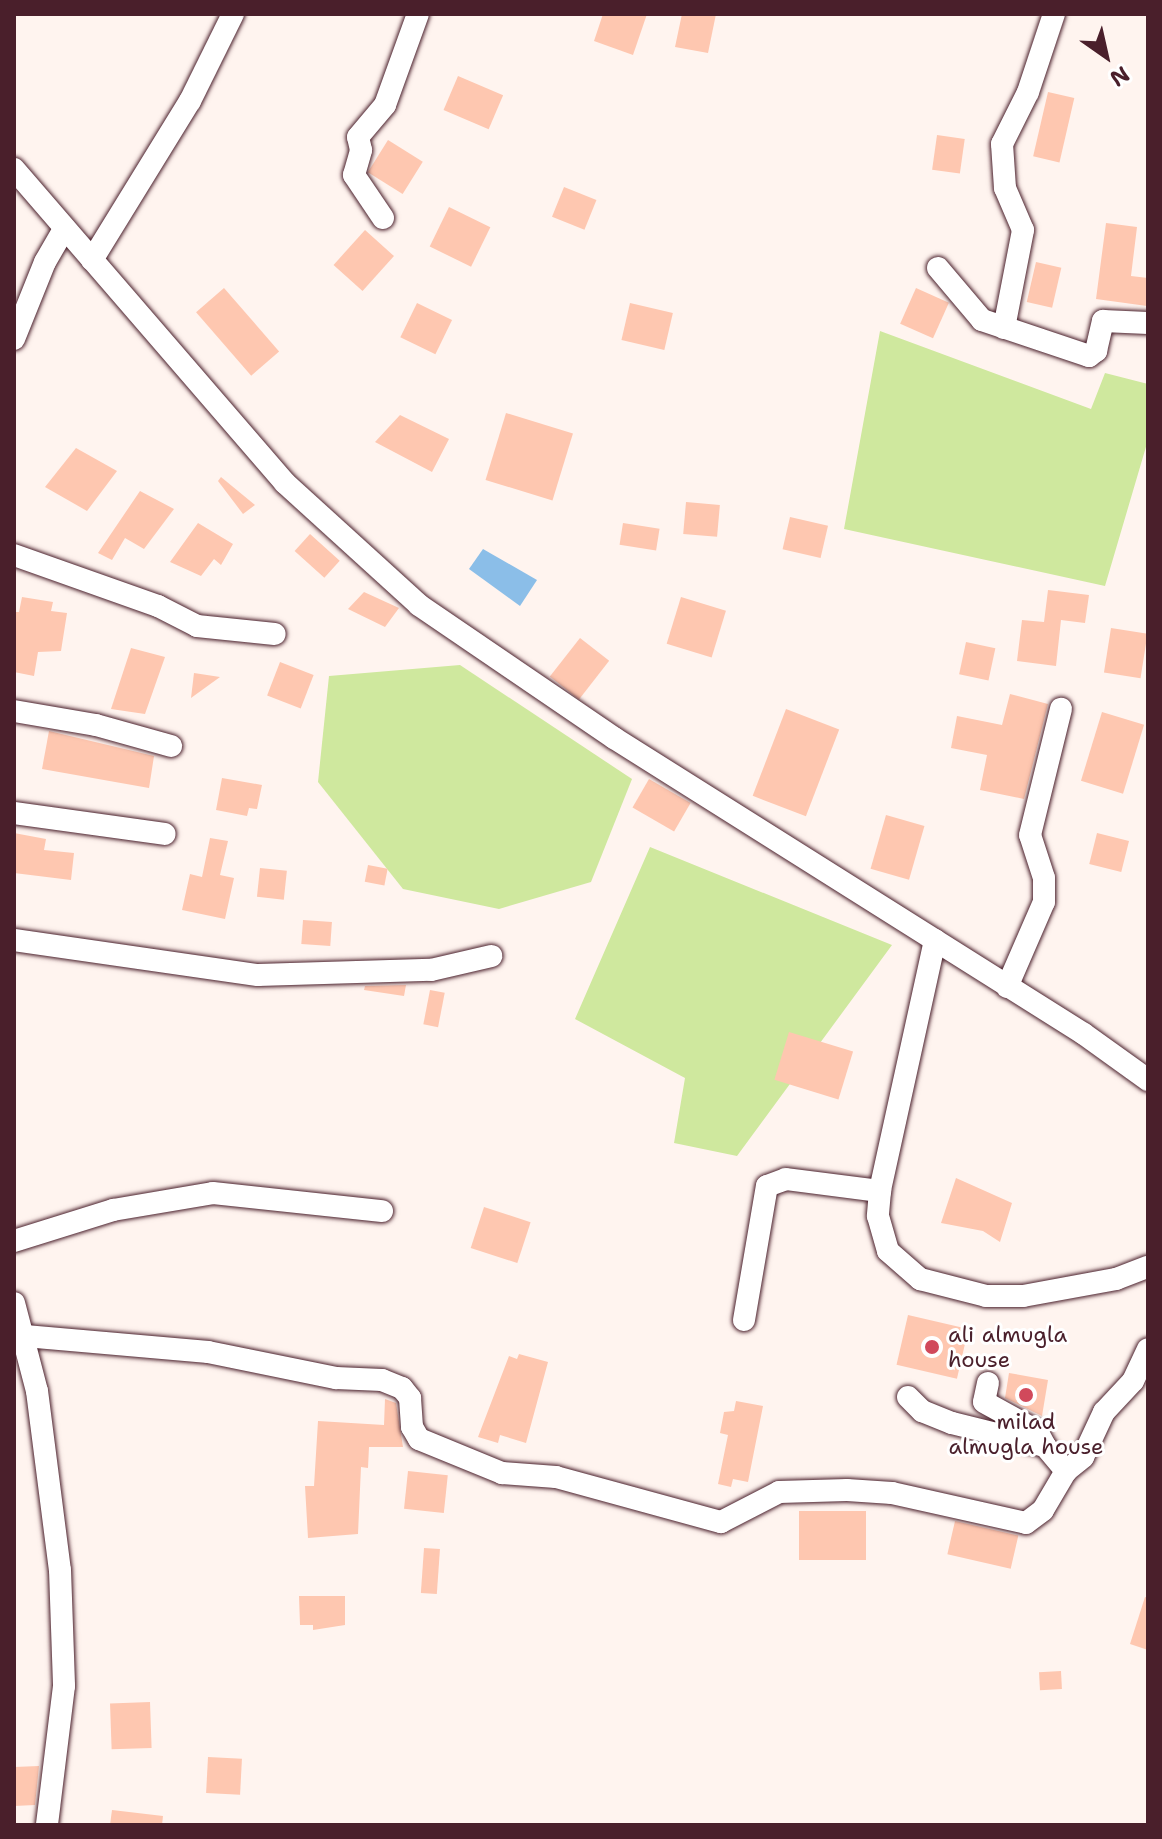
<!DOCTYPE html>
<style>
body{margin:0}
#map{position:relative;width:1162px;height:1839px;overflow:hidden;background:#fff4ef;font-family:"Shantell Sans",sans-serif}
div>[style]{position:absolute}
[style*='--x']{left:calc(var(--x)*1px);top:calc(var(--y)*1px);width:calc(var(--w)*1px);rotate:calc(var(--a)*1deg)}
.green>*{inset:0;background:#cfe89e}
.water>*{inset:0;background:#8bbee8}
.building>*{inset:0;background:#fec7b0;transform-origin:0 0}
.roads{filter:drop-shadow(0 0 2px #4a1f2b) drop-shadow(0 0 2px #4a1f2b)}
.minor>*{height:22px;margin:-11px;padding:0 11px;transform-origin:11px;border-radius:11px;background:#fff}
.dots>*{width:22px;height:22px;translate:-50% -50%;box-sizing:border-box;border:4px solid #fff;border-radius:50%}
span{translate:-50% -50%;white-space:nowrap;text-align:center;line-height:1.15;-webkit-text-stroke:6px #fff;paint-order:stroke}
.poi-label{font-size:22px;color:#4a1f2b}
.left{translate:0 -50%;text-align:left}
.frame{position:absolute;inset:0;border:16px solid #4a1f2b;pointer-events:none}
.north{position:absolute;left:1066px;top:16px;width:80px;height:80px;-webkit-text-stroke:6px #fff;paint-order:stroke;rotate:146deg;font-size:22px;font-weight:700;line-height:32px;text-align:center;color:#4a1f2b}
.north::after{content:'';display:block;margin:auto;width:28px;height:36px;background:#4a1f2b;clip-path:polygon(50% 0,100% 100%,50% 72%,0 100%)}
</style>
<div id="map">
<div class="green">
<div style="clip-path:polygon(880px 331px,1091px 409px,1105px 373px,1148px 384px,1148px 440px,1105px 586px,844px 529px)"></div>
<div style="clip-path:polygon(460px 665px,632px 779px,591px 882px,499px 909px,403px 889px,318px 782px,329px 676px)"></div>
<div style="clip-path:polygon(650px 847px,892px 945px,737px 1156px,674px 1143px,685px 1078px,575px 1019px)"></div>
</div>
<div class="water">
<div style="clip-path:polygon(483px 549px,537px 580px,520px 606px,469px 569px)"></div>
</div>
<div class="building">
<div style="clip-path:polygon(603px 14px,647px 14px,633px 55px,594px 41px)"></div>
<div style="clip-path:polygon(682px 14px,716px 14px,708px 53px,675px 47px)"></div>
<div style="left:458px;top:76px;width:49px;height:37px;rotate:23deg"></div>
<div style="left:1048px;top:92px;width:27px;height:66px;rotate:13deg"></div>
<div style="left:937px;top:135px;width:28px;height:35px;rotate:8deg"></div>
<div style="left:388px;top:140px;width:41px;height:38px;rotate:32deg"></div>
<div style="left:564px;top:187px;width:35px;height:32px;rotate:22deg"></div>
<div style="left:449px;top:207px;width:46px;height:44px;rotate:26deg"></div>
<div style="clip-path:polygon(1106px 223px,1137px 227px,1131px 276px,1148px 278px,1147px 306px,1096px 299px)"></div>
<div style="left:365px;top:230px;width:39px;height:47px;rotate:42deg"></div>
<div style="left:1036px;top:262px;width:26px;height:41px;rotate:13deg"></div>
<div style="left:224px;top:288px;width:84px;height:37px;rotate:49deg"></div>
<div style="left:916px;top:288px;width:36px;height:39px;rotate:24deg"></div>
<div style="left:417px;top:303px;width:39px;height:38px;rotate:26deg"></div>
<div style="left:630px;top:303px;width:44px;height:38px;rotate:13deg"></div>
<div style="left:506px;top:413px;width:70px;height:70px;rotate:17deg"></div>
<div style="clip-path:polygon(400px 415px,449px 439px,432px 472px,375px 442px)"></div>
<div style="clip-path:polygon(76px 448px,117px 471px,87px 511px,45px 487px)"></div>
<div style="clip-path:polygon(221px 477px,255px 505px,243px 514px,218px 481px)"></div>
<div style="clip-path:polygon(140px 491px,174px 509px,144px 549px,125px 538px,112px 560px,98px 553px)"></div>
<div style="left:686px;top:502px;width:34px;height:32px;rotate:5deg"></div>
<div style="left:790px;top:517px;width:39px;height:33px;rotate:13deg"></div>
<div style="clip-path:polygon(198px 523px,233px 544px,221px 565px,214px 559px,201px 576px,170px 562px)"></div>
<div style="left:623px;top:523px;width:37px;height:22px;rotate:9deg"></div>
<div style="left:310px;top:534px;width:40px;height:23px;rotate:42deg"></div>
<div style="clip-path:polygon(1048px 590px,1089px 595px,1085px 623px,1061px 620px,1056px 666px,1017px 661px,1022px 620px,1044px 622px)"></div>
<div style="clip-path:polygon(364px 592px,399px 608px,385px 627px,348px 609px)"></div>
<div style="clip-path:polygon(22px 597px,53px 602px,51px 611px,67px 613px,61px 651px,38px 652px,34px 676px,14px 672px,14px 612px,19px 612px)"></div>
<div style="left:681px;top:597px;width:47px;height:49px;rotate:17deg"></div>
<div style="left:1111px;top:628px;width:37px;height:45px;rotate:9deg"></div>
<div style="left:580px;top:638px;width:37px;height:49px;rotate:38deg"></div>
<div style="left:966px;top:642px;width:30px;height:33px;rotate:12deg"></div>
<div style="clip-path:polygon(131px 648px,165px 657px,145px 714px,111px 709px)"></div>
<div style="left:280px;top:662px;width:36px;height:36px;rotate:21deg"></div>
<div style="clip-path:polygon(194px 673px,220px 677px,191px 698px)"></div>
<div style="clip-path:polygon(1010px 694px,1048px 704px,1024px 799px,980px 790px,987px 755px,951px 748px,957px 716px,1002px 725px)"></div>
<div style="left:786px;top:709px;width:57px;height:93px;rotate:21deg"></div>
<div style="left:1102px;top:712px;width:44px;height:72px;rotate:17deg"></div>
<div style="clip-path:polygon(49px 731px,154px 756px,149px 788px,42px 769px)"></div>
<div style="clip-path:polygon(222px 778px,262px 785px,257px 809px,249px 808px,247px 816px,216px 810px)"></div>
<div style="left:649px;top:779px;width:48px;height:33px;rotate:30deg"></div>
<div style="left:886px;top:815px;width:40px;height:56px;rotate:16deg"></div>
<div style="clip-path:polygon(14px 833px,46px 839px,44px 850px,74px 853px,71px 880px,14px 873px)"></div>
<div style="left:1097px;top:833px;width:33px;height:32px;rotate:14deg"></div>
<div style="clip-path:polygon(210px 838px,228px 841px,220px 875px,234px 878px,225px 919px,182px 910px,190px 874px,202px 877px)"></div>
<div style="left:368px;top:865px;width:20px;height:17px;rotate:11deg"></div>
<div style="left:260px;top:868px;width:27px;height:29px;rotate:6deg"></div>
<div style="left:303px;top:920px;width:29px;height:24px;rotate:4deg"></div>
<div style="clip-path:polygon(406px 985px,404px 996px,364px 990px,365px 986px)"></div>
<div style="left:430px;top:990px;width:15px;height:35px;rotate:11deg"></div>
<div style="left:789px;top:1032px;width:67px;height:50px;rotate:17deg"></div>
<div style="clip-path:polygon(956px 1178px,1012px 1203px,1000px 1242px,983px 1231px,941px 1223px)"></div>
<div style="left:484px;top:1207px;width:49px;height:43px;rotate:18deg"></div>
<div style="left:908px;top:1315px;width:62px;height:51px;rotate:13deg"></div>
<div style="clip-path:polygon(519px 1354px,548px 1362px,526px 1443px,500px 1435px,498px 1443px,478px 1437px,509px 1356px,517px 1359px)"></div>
<div style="clip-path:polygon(1009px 1373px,1048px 1380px,1042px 1416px,1005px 1398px)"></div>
<div style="clip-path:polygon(385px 1399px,396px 1403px,403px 1447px,369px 1447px,368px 1468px,361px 1467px,358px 1534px,308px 1538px,305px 1486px,314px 1486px,318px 1421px,384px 1425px)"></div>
<div style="clip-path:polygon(736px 1401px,763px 1406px,748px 1482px,733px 1479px,731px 1487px,718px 1484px,728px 1435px,720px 1433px,724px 1412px,734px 1411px)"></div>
<div style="left:408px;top:1471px;width:40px;height:38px;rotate:6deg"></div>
<div style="left:866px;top:1511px;width:49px;height:67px;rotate:90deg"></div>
<div style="left:955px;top:1521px;width:65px;height:34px;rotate:13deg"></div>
<div style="left:424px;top:1548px;width:16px;height:45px;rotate:4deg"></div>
<div style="clip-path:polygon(299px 1596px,345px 1596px,345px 1625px,313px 1630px,313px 1625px,300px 1625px)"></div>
<div style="clip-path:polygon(1145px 1597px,1148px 1598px,1148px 1650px,1130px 1644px)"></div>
<div style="left:1061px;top:1671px;width:18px;height:22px;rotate:87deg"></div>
<div style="left:150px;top:1702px;width:46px;height:40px;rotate:88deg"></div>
<div style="left:208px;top:1757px;width:34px;height:36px;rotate:3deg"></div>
<div style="clip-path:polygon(39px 1766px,35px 1805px,14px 1806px,14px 1767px)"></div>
<div style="clip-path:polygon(112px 1810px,163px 1816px,162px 1825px,110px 1825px)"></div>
</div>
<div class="roads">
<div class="minor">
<div style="--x:14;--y:169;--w:415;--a:49.2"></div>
<div style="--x:285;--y:483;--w:181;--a:42.3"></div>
<div style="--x:419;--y:605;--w:236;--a:34.3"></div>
<div style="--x:614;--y:738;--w:555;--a:32.2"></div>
<div style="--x:1084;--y:1034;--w:79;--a:35.7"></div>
<div style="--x:383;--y:218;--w:52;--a:-124"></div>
<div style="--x:354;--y:175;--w:26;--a:-74"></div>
<div style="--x:361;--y:150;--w:13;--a:-103"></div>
<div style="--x:358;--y:137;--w:42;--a:-49.8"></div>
<div style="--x:385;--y:105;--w:97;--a:-70.1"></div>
<div style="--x:92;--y:260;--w:187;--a:-58.4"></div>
<div style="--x:190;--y:101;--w:97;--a:-63.7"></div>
<div style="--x:938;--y:268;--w:68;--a:49.8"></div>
<div style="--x:982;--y:320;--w:113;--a:18.6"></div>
<div style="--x:1089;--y:356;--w:9;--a:-36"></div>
<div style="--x:1096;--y:351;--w:31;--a:-77"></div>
<div style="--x:1103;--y:321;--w:45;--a:2.5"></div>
<div style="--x:1004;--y:328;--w:100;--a:-79"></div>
<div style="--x:1023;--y:230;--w:46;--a:-113.2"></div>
<div style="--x:1005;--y:188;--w:44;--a:-93.9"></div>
<div style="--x:1002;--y:144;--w:58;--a:-63.4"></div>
<div style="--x:1028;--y:92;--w:82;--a:-71.6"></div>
<div style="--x:14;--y:339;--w:83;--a:-68.1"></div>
<div style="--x:45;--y:262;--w:39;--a:-60"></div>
<div style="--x:14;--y:555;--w:153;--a:19.5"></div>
<div style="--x:158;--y:606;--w:44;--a:27.1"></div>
<div style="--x:197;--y:626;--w:78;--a:5.9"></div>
<div style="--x:14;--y:711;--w:83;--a:9.7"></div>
<div style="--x:96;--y:725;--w:78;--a:15.6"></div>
<div style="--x:14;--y:813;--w:152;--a:7.9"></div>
<div style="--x:14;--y:940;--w:246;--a:8.2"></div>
<div style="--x:258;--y:975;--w:173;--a:-1.7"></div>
<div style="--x:431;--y:970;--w:62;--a:-13.1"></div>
<div style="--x:935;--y:940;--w:257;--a:102.4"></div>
<div style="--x:880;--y:1191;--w:25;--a:95"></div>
<div style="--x:878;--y:1216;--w:36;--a:74"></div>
<div style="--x:888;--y:1251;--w:43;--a:41.2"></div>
<div style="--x:920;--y:1279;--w:68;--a:14.4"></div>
<div style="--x:986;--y:1296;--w:37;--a:0"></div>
<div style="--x:1023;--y:1296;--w:95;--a:-10.4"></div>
<div style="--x:1116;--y:1279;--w:34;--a:-21"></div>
<div style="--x:1007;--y:987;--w:93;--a:-66.5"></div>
<div style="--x:1044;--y:902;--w:24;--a:-90"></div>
<div style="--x:1044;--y:878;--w:45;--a:-108"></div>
<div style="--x:1030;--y:835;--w:130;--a:-76.2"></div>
<div style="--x:14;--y:1241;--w:104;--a:-17.4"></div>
<div style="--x:113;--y:1210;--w:101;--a:-9.6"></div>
<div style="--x:213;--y:1193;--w:170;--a:6.1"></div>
<div style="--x:14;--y:1303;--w:91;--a:75.4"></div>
<div style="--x:37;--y:1391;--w:180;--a:82.7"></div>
<div style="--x:60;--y:1570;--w:116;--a:88"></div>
<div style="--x:64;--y:1686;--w:140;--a:97"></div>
<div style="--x:744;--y:1320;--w:136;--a:-80.3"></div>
<div style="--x:767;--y:1186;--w:20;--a:-20"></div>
<div style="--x:786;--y:1179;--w:95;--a:7.3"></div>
<div style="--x:25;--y:1336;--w:184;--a:5"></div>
<div style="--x:208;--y:1352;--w:131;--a:11.5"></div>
<div style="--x:336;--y:1378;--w:46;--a:2.5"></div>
<div style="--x:382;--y:1380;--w:22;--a:22"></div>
<div style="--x:402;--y:1388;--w:13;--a:51"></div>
<div style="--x:410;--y:1398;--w:29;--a:86"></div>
<div style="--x:412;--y:1427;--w:14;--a:60"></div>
<div style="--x:419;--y:1439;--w:90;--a:22.3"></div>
<div style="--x:502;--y:1473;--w:54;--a:4.2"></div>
<div style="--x:556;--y:1477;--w:171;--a:15.3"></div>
<div style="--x:721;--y:1522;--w:65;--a:-27.3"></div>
<div style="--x:779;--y:1492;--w:68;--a:-1.7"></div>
<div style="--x:847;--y:1490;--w:45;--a:3.8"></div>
<div style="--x:892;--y:1493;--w:137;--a:12.6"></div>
<div style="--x:1026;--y:1523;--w:21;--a:-37"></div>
<div style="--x:1043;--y:1510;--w:45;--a:-59.5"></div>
<div style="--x:988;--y:1383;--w:19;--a:102"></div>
<div style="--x:984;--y:1402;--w:60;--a:28.7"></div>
<div style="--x:1037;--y:1431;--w:17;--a:62"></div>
<div style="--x:908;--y:1397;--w:20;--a:45"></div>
<div style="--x:922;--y:1411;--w:32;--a:22"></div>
<div style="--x:952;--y:1423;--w:96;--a:13.9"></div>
<div style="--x:1045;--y:1446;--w:33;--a:50"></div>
<div style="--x:1066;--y:1471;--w:22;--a:-39"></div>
<div style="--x:1083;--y:1457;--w:50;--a:-65"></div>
<div style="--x:1104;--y:1412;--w:42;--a:-46.9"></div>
<div style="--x:1133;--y:1381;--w:35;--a:-65"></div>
</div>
</div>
<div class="dots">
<div style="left:932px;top:1347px;background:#d1495b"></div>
<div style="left:1026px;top:1395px;background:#d1495b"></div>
</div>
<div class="poi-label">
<span class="left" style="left:948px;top:1347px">ali almugla<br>house</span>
<span style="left:1026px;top:1434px">milad<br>almugla house</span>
</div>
<div class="frame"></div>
<div class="north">N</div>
</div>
